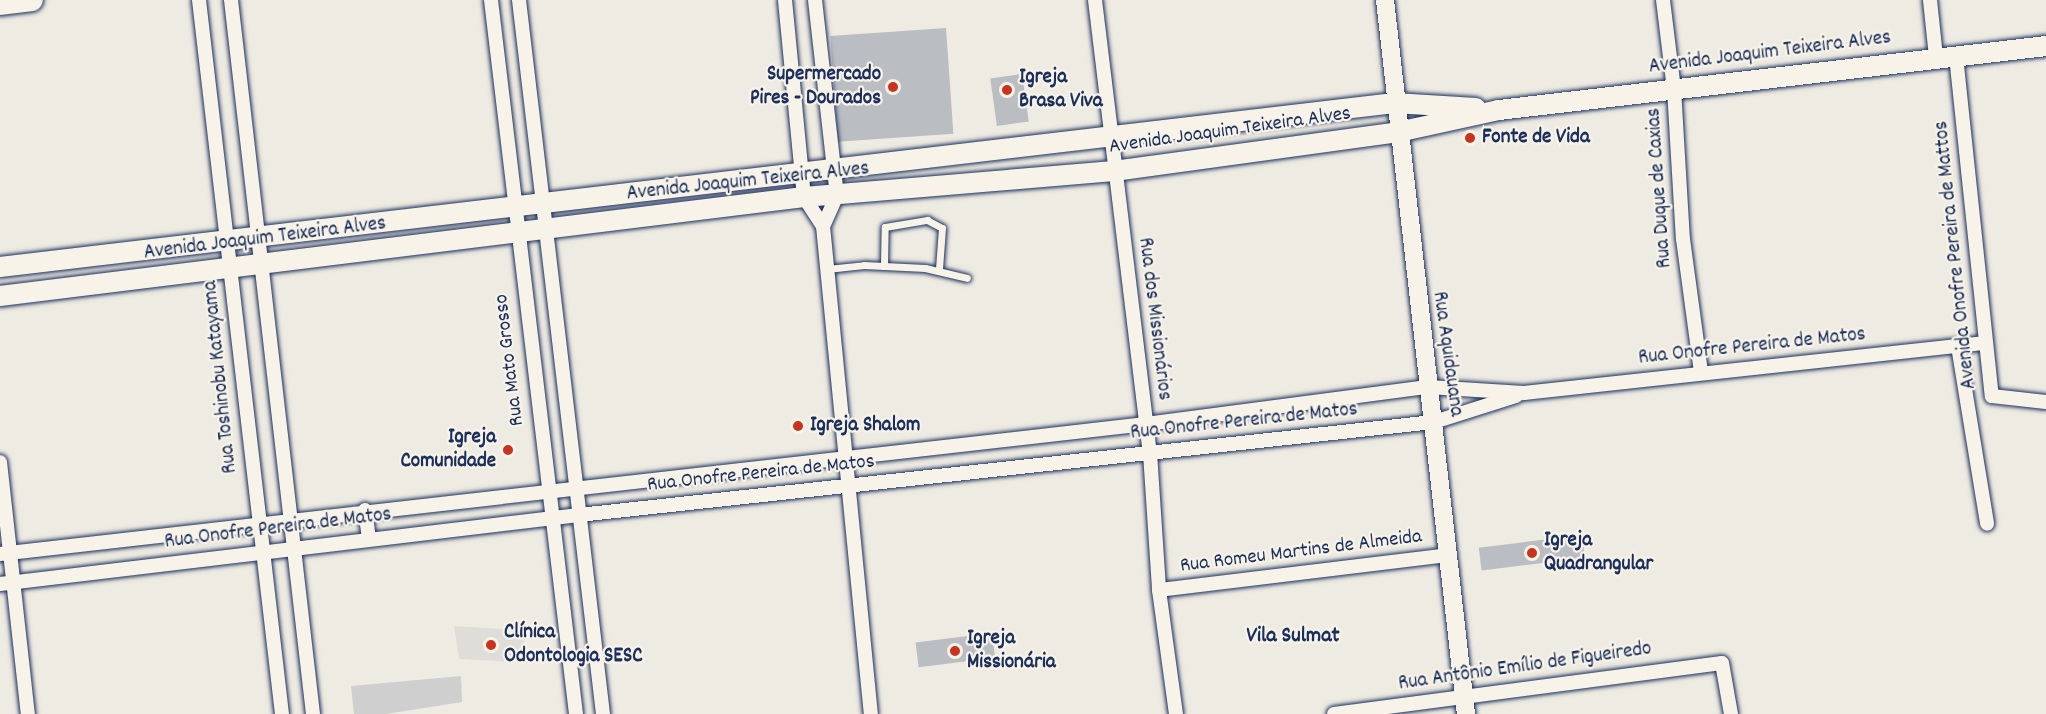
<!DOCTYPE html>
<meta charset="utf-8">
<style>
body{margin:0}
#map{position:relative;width:2046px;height:714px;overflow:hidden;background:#eeebe2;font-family:Dekko,sans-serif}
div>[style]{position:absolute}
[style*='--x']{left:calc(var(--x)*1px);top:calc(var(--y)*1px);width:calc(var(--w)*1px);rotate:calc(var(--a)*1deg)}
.built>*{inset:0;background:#deddd8}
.green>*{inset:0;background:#cfcfcf}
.building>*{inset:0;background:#babdc2;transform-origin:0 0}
.roads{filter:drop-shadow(0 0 2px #1b2f5e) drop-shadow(0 0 2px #1b2f5e)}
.service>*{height:7px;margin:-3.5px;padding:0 3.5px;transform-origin:3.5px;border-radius:3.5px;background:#f7f3e8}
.minor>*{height:14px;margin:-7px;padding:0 7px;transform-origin:7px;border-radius:7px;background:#f7f3e8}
.tertiary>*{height:18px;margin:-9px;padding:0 9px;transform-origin:9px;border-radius:9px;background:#f7f3e8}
.secondary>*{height:20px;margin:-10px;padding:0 10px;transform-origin:10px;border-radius:10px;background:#f7f3e8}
.primary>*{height:22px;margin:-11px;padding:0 11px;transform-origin:11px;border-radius:11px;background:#f7f3e8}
.dots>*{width:16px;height:16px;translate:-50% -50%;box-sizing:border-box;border:3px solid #f7f3e8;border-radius:50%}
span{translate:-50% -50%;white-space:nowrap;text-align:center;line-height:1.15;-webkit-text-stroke:4.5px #f7f3e8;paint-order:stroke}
.street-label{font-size:21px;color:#1b2f5e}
.poi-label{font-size:21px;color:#1b2f5e;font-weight:700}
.right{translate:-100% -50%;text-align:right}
.left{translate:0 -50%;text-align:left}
.neighbourhood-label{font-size:22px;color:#1b2f5e;font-weight:700}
</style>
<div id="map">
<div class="built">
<div style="clip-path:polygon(454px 626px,520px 630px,530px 663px,459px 659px)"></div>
</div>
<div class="green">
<div style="clip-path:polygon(461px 676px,462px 702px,386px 714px,354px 714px,351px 686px)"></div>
</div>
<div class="building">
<div style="left:946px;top:28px;width:106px;height:116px;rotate:86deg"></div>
<div style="left:1022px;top:74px;width:48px;height:32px;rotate:82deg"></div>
<div style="left:1582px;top:535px;width:23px;height:104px;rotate:83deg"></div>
<div style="left:992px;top:633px;width:25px;height:77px;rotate:83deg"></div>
</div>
<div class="roads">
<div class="service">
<div style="--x:884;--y:266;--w:39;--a:-89"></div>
<div style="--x:885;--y:227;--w:43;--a:-9.5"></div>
<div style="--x:927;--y:220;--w:17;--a:28"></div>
<div style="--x:942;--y:228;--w:41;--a:94.2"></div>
<div style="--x:827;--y:269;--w:37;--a:-6"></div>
<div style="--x:864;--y:265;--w:61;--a:2.8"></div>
<div style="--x:925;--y:268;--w:43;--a:13.4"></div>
</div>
<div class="minor">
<div style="--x:199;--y:0;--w:719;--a:83.37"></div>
<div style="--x:231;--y:0;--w:719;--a:83.45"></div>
<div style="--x:491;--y:0;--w:719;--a:83.21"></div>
<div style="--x:519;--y:0;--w:719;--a:83.29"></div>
<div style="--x:785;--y:0;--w:198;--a:84.5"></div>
<div style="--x:804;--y:197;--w:35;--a:57"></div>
<div style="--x:823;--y:226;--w:490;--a:84.4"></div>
<div style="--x:815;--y:0;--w:196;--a:83.6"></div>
<div style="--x:837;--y:195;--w:34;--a:114"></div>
<div style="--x:1095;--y:0;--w:456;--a:83.1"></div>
<div style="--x:1150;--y:453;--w:137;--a:86.2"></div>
<div style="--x:1159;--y:590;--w:125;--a:82.2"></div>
<div style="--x:1663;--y:0;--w:90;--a:83"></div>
<div style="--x:1674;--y:89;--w:150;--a:86.6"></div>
<div style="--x:1683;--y:239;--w:134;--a:82.3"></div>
<div style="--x:1930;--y:0;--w:57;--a:84"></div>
<div style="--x:1956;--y:56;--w:342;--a:84"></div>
<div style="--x:1992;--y:396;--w:54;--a:6.3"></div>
<div style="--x:1958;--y:346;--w:180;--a:80.7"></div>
<div style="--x:0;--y:462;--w:254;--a:83.7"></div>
<div style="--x:365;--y:510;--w:29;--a:82"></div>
<div style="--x:0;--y:554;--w:1153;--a:-6.47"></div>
<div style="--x:1146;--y:424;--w:284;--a:-7.5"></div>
<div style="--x:1428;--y:387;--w:96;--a:3.6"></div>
<div style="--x:1524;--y:393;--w:464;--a:-6.2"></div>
<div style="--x:0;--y:584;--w:583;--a:-6.8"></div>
<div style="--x:579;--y:515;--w:860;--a:-6.21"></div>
<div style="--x:1434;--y:422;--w:86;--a:-17.6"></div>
<div style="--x:1159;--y:590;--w:292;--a:-6.9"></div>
<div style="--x:1334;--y:714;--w:391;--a:-7.5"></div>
<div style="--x:1722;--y:663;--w:52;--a:80"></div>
</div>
<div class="tertiary">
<div style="--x:1385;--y:0;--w:719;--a:83.53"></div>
</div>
<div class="secondary">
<div style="--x:0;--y:267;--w:1404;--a:-6.71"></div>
<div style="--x:1394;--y:103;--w:82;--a:3.5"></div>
<div style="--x:0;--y:296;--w:810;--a:-7.02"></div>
<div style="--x:804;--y:197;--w:311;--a:-4.8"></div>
<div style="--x:1114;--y:171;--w:287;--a:-7.8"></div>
<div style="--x:1398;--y:132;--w:103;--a:-12.3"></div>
<div style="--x:1499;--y:110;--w:551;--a:-6.67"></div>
</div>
<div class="primary">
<div style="--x:0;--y:4;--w:32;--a:-7"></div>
</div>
</div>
<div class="dots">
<div style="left:893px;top:87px;background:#c8321e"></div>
<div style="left:1007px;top:90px;background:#c8321e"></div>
<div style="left:1470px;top:138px;background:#c8321e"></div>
<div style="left:798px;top:426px;background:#c8321e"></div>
<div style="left:508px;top:450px;background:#c8321e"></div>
<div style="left:1532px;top:553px;background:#c8321e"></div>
<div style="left:491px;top:645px;background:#c8321e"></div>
<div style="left:955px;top:651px;background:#c8321e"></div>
</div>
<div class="street-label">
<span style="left:1770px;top:53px;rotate:-7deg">Avenida Joaquim Teixeira Alves</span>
<span style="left:1230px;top:131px;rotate:-8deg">Avenida Joaquim Teixeira Alves</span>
<span style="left:748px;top:182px;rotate:-6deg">Avenida Joaquim Teixeira Alves</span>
<span style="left:1660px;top:188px;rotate:-94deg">Rua Duque de Caxias</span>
<span style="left:265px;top:239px;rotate:-7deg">Avenida Joaquim Teixeira Alves</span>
<span style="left:1956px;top:255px;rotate:-96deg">Avenida Onofre Pereira de Mattos</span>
<span style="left:1154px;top:319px;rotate:83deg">Rua dos Missionários</span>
<span style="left:1752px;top:347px;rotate:-6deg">Rua Onofre Pereira de Matos</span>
<span style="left:1447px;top:354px;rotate:82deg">Rua Aquidauana</span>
<span style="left:510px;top:360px;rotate:-97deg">Rua Mato Grosso</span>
<span style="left:221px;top:377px;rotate:-96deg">Rua Toshinobu Katayama</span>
<span style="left:1244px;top:422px;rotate:-6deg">Rua Onofre Pereira de Matos</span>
<span style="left:761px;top:474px;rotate:-6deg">Rua Onofre Pereira de Matos</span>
<span style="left:278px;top:529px;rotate:-7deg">Rua Onofre Pereira de Matos</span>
<span style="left:1301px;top:552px;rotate:-7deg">Rua Romeu Martins de Almeida</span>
<span style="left:1525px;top:667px;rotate:-8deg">Rua Antônio Emílio de Figueiredo</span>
</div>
<div class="poi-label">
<span class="right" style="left:881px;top:87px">Supermercado<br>Pires - Dourados</span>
<span class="left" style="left:1019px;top:90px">Igreja<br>Brasa Viva</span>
<span class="left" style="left:1482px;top:138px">Fonte de Vida</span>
<span class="left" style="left:810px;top:426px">Igreja Shalom</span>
<span class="right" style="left:496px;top:450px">Igreja<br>Comunidade</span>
<span class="left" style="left:1544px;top:553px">Igreja<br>Quadrangular</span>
<span class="left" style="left:504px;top:645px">Clínica<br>Odontologia SESC</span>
<span class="left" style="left:967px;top:651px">Igreja<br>Missionária</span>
</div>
<div class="neighbourhood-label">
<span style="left:1293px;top:637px">Vila Sulmat</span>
</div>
</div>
